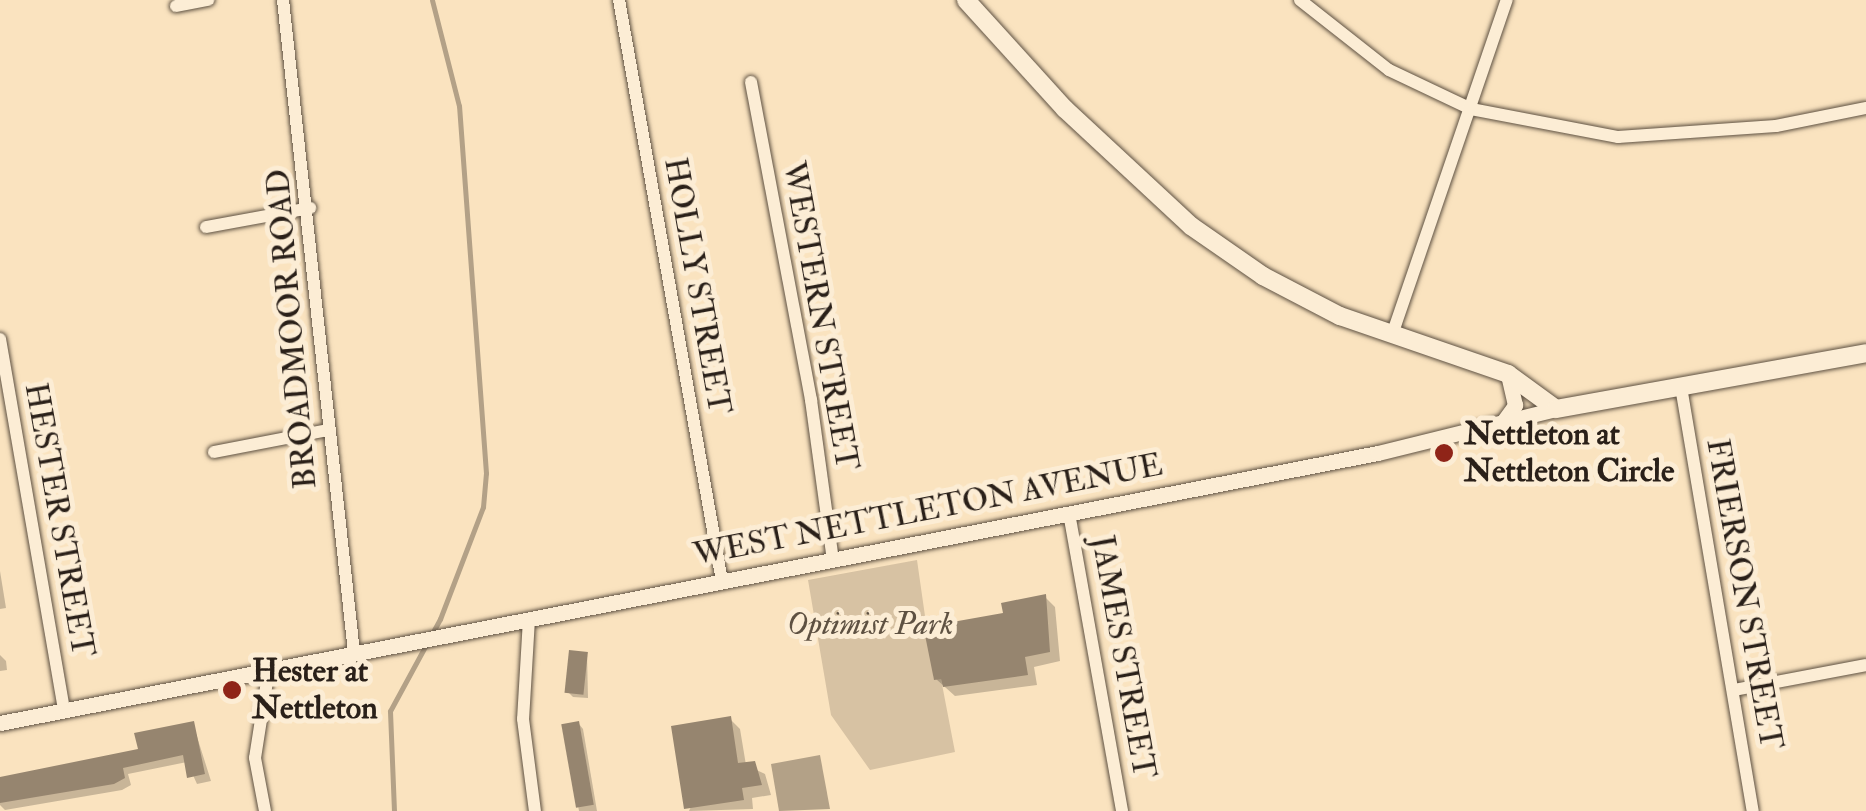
<!DOCTYPE html>
<style>
body{margin:0}
#map{position:relative;width:1866px;height:811px;overflow:hidden;background:#fae3bf;font-family:"IM FELL Double Pica",serif}
div>[style]{position:absolute}
[style*='--x']{left:calc(var(--x)*1px);top:calc(var(--y)*1px);width:calc(var(--w)*1px);rotate:calc(var(--a)*1deg)}
.green>*{inset:0;background:#d7c2a3}
.water>*{inset:0;background:#b3a187}
.shadow>*{inset:0;background:#0003}
.stream>*{height:5px;margin:-2.5px;padding:0 2.5px;transform-origin:2.5px;border-radius:2.5px;background:#b3a187}
.building>*{inset:0;background:#96856f;transform-origin:0 0}
.roads{filter:drop-shadow(0 0 2px #5e5142) drop-shadow(0 0 2px #5e5142)}
.minor>*{height:12px;margin:-6px;padding:0 6px;transform-origin:6px;border-radius:6px;background:#fcedd5}
.tertiary>*{height:15px;margin:-7.5px;padding:0 7.5px;transform-origin:7.5px;border-radius:7.5px;background:#fcedd5}
.secondary>*{height:18px;margin:-9px;padding:0 9px;transform-origin:9px;border-radius:9px;background:#fcedd5}
.dots>*{width:28px;height:28px;translate:-50% -50%;box-sizing:border-box;border:5px solid #fcedd5;border-radius:50%}
span{translate:-50% -50%;white-space:nowrap;text-align:center;line-height:1.15;-webkit-text-stroke:10px #fcedd5;paint-order:stroke}
.street-label{font-size:32px;color:#2a2019}
.poi-label{font-size:32px;color:#2a2019;font-weight:700}
.left{translate:0 -50%;text-align:left}
.park-label{font-size:32px;color:#5e5142;font-style:italic}
</style>
<div id="map">
<div class="green">
<div style="clip-path:polygon(917px 560px,934px 679px,941px 679px,955px 752px,870px 770px,831px 715px,808px 580px)"></div>
</div>
<div class="water">
<div style="clip-path:polygon(820px 755px,830px 809px,779px 811px,771px 764px)"></div>
</div>
<div class="shadow">
<div style="clip-path:polygon(0 571px,6px 608px,0 609px)"></div>
<div style="clip-path:polygon(1045px 597px,1055px 607px,1060px 661px,1034px 667px,1037px 685px,955px 696px,936px 679px,1006px 615px)"></div>
<div style="clip-path:polygon(587px 654px,588px 698px,573px 697px,568px 692px)"></div>
<div style="clip-path:polygon(0 655px,6px 661px,7px 670px,0 671px)"></div>
<div style="clip-path:polygon(730px 719px,740px 729px,746px 765px,765px 774px,771px 795px,752px 798px,753px 809px,689px 811px)"></div>
<div style="clip-path:polygon(193px 724px,211px 781px,197px 784px,187px 762px,128px 774px,131px 785px,122px 790px,5px 810px,0 805px,0 780px,141px 751px)"></div>
<div style="clip-path:polygon(579px 724px,583px 729px,597px 811px,579px 811px,564px 727px)"></div>
</div>
<div class="stream">
<div style="--x:394;--y:811;--w:100;--a:-92.3"></div>
<div style="--x:390;--y:711;--w:105;--a:-61.5"></div>
<div style="--x:440;--y:619;--w:120;--a:-69"></div>
<div style="--x:483;--y:507;--w:34;--a:-85"></div>
<div style="--x:486;--y:473;--w:368;--a:-94.2"></div>
<div style="--x:459;--y:106;--w:109;--a:-104.3"></div>
</div>
<div class="building">
<div style="clip-path:polygon(1046px 594px,1050px 652px,1025px 657px,1028px 675px,943px 687px,941px 679px,934px 680px,925px 635px,932px 634px,930px 626px,1003px 613px,1001px 603px)"></div>
<div style="left:569px;top:650px;width:19px;height:43px;rotate:6deg"></div>
<div style="clip-path:polygon(731px 716px,738px 763px,755px 761px,762px 785px,742px 788px,744px 800px,684px 809px,671px 726px)"></div>
<div style="clip-path:polygon(194px 721px,205px 774px,187px 778px,183px 755px,123px 768px,125px 778px,114px 784px,0 803px,0 777px,138px 749px,134px 733px)"></div>
<div style="left:579px;top:721px;width:85px;height:18px;rotate:80deg"></div>
</div>
<div class="roads">
<div class="minor">
<div style="--x:283;--y:0;--w:657;--a:83.79"></div>
<div style="--x:619;--y:0;--w:590;--a:79.95"></div>
<div style="--x:1300;--y:0;--w:113;--a:38.2"></div>
<div style="--x:1389;--y:70;--w:91;--a:25.4"></div>
<div style="--x:1471;--y:109;--w:150;--a:10.8"></div>
<div style="--x:1618;--y:137;--w:158;--a:-4"></div>
<div style="--x:1776;--y:126;--w:92;--a:-11.3"></div>
<div style="--x:176;--y:6;--w:33;--a:-11"></div>
<div style="--x:751;--y:82;--w:324;--a:79.3"></div>
<div style="--x:811;--y:400;--w:162;--a:82.2"></div>
<div style="--x:206;--y:227;--w:106;--a:-10.4"></div>
<div style="--x:1392;--y:335;--w:354;--a:-71.1"></div>
<div style="--x:0;--y:339;--w:376;--a:80.2"></div>
<div style="--x:1681;--y:387;--w:430;--a:80.4"></div>
<div style="--x:214;--y:452;--w:116;--a:-10.9"></div>
<div style="--x:1069;--y:513;--w:303;--a:79.9"></div>
<div style="--x:529;--y:619;--w:100;--a:93.4"></div>
<div style="--x:523;--y:719;--w:93;--a:82.6"></div>
<div style="--x:1734;--y:690;--w:134;--a:-10.7"></div>
<div style="--x:265;--y:811;--w:54;--a:-100.7"></div>
<div style="--x:255;--y:758;--w:90;--a:-81.1"></div>
</div>
<div class="tertiary">
<div style="--x:1500;--y:426;--w:26;--a:-54"></div>
<div style="--x:1515;--y:405;--w:32;--a:-103"></div>
<div style="--x:0;--y:723;--w:1404;--a:-11.09"></div>
<div style="--x:1378;--y:453;--w:183;--a:-13.9"></div>
</div>
<div class="secondary">
<div style="--x:966;--y:0;--w:147;--a:47.8"></div>
<div style="--x:1065;--y:109;--w:172;--a:42.9"></div>
<div style="--x:1191;--y:226;--w:88;--a:34.8"></div>
<div style="--x:1263;--y:276;--w:87;--a:27.5"></div>
<div style="--x:1340;--y:316;--w:178;--a:19"></div>
<div style="--x:1508;--y:374;--w:59;--a:36.1"></div>
<div style="--x:1556;--y:409;--w:315;--a:-10.2"></div>
</div>
</div>
<div class="dots">
<div style="left:1444px;top:453px;background:#8f2418"></div>
<div style="left:232px;top:690px;background:#8f2418"></div>
</div>
<div class="street-label">
<span style="left:697px;top:286px;rotate:80deg">HOLLY STREET</span>
<span style="left:820px;top:316px;rotate:80deg">WESTERN STREET</span>
<span style="left:292px;top:329px;rotate:-95deg">BROADMOOR ROAD</span>
<span style="left:928px;top:510px;rotate:-11deg">WEST NETTLETON AVENUE</span>
<span style="left:59px;top:520px;rotate:80deg">HESTER STREET</span>
<span style="left:1744px;top:594px;rotate:80deg">FRIERSON STREET</span>
<span style="left:1123px;top:657px;rotate:80deg">JAMES STREET</span>
</div>
<div class="poi-label">
<span class="left" style="left:1464px;top:453px">Nettleton at<br>Nettleton Circle</span>
<span class="left" style="left:252px;top:690px">Hester at<br>Nettleton</span>
</div>
<div class="park-label">
<span style="left:870px;top:624px">Optimist Park</span>
</div>
</div>
